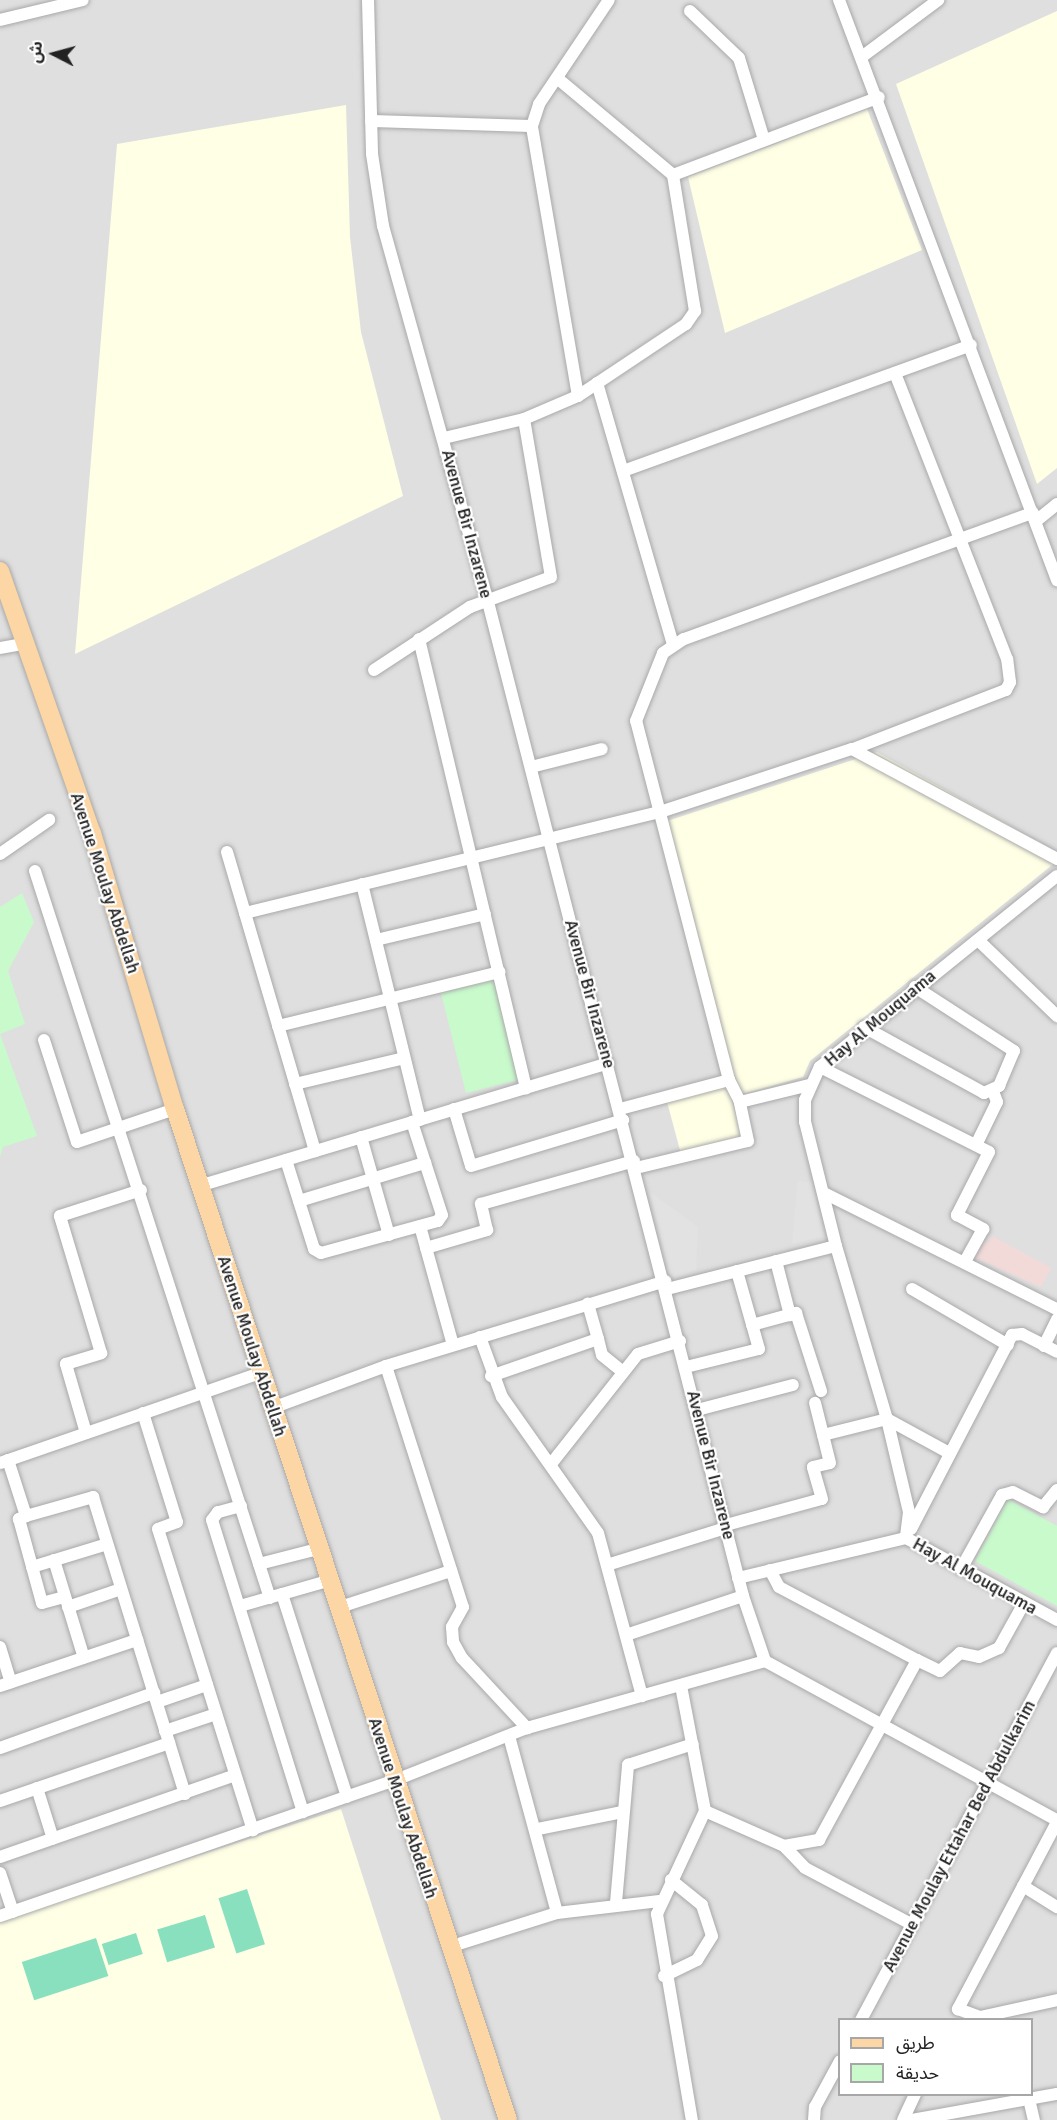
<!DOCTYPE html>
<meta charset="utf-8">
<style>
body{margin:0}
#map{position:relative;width:1057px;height:2120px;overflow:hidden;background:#f2efe9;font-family:Signika,"Noto Sans Arabic",sans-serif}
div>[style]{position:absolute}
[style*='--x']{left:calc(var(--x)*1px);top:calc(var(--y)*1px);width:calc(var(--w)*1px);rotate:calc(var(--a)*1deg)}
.residential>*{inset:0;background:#e0dfdf}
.commercial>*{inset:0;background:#f2dad9}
.education>*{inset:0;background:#ffffe5;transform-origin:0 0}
.park>*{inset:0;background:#c8facc;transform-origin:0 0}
.pitch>*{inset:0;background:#88e0be;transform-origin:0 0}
.parking>*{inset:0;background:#e2e2e2}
.roads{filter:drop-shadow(0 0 2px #a9a9a9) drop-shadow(0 0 2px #a9a9a9)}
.minor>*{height:12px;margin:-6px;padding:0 6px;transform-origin:6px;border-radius:6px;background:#fff}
.primary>*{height:18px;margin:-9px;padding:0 9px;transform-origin:9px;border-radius:9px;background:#fcd6a4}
span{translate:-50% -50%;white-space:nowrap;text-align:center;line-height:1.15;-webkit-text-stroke:4.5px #fff;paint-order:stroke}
.street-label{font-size:18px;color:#222}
.legend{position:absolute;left:838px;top:2018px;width:195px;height:78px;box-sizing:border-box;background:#fff;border:2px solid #a7a7a7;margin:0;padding:8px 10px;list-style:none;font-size:18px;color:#222}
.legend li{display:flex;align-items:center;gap:12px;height:30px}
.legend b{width:30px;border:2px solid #a7a7a7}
.north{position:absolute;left:24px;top:24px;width:60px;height:60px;-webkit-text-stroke:4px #fff;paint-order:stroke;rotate:276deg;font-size:16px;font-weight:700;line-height:24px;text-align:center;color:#222}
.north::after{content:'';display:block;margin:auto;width:21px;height:27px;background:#222;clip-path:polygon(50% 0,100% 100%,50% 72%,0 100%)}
</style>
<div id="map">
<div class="residential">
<div style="clip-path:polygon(evenodd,0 0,1057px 0,1057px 2120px,0 2120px,0 0,840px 2020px,1032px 2020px,1032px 2094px,840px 2094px,840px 2020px)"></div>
</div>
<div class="commercial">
<div style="clip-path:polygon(992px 1236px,1051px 1268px,1041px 1287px,973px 1257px,981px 1239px,988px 1243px)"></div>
</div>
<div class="education">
<div style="clip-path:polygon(1057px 11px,1057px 468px,1037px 484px,896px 84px)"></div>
<div style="clip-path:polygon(346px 105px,350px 237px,361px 332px,403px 496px,75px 654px,117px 144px)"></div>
<div style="clip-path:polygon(867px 109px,922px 250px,725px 333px,688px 177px)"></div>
<div style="clip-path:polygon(877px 752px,1057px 852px,1057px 861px,810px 1061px,803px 1077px,739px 1095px,667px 821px)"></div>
<div style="left:728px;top:1086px;width:53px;height:63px;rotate:75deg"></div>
<div style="clip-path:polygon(341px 1809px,441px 2120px,0 2120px,0 1920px)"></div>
</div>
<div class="park">
<div style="clip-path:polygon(22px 893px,34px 922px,8px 971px,25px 1024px,0 1034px,37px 1136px,3px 1147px,0 1157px,0 907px)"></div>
<div style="left:493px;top:978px;width:105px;height:54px;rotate:76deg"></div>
<div style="clip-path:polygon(1008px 1499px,1057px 1526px,1057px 1606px,975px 1561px)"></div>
</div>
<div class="pitch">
<div style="left:247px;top:1889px;width:58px;height:30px;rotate:72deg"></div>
<div style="left:205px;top:1915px;width:34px;height:50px;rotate:73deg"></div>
<div style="left:136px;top:1933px;width:22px;height:36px;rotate:72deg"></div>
<div style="left:96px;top:1938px;width:40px;height:78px;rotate:72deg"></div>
</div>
<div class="parking">
<div style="clip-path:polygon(798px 1181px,812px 1182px,824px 1236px,792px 1244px)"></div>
<div style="clip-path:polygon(650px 1192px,698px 1227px,696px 1270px,671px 1278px)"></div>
</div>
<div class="roads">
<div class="minor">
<div style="--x:368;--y:0;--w:154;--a:88.5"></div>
<div style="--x:372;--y:154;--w:73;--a:81.3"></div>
<div style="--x:383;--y:226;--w:390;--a:74.4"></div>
<div style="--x:488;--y:602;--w:1026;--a:75.61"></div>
<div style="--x:743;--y:1596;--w:69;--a:71.3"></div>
<div style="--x:765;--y:1661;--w:332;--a:28.6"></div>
<div style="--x:839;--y:0;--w:620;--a:69.4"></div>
<div style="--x:690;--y:11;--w:68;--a:43.8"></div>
<div style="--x:739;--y:58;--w:86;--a:73"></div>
<div style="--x:0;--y:20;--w:85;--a:-13.5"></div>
<div style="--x:863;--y:56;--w:94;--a:-36.7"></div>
<div style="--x:557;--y:78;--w:151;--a:39.9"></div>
<div style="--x:371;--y:121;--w:161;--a:1.8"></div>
<div style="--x:597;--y:383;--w:273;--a:73.8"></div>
<div style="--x:578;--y:396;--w:130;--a:-33.7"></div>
<div style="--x:686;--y:324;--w:16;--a:-55"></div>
<div style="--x:695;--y:311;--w:138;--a:-99.2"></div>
<div style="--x:673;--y:175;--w:220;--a:-20.7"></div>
<div style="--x:444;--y:438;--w:82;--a:-13.4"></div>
<div style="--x:524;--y:419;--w:59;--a:-23.1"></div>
<div style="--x:578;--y:396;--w:274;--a:-99.7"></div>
<div style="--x:532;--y:126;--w:23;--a:-72"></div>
<div style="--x:539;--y:104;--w:125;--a:-56.1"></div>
<div style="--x:623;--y:471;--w:370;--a:-19.9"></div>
<div style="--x:1036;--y:521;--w:27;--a:-39"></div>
<div style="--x:419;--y:639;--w:462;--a:76.6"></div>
<div style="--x:0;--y:648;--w:23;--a:-10"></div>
<div style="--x:374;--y:670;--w:115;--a:-33.3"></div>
<div style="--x:470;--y:607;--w:86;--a:-20.3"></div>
<div style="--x:551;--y:577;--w:160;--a:-99.7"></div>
<div style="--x:853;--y:749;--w:164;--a:-21.1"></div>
<div style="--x:1006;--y:690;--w:9;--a:-63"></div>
<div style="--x:1010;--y:682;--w:23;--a:-97"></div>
<div style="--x:1007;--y:659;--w:307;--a:-111.4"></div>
<div style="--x:531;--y:767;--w:73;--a:-14.2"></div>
<div style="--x:227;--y:852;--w:312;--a:73.6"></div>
<div style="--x:0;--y:854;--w:60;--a:-34.8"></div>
<div style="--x:35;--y:871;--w:764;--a:72.09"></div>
<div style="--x:362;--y:884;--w:243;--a:76.2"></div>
<div style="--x:245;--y:913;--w:427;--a:-13.7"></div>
<div style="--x:660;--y:812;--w:202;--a:-18.2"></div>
<div style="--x:852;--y:749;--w:233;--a:28.2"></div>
<div style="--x:376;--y:940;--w:112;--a:-13.4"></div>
<div style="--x:978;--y:940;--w:110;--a:43.9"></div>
<div style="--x:278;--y:1026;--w:228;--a:-13.7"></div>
<div style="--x:864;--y:1027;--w:137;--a:28.8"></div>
<div style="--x:984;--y:1093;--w:17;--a:-25"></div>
<div style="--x:999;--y:1086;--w:38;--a:-67"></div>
<div style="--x:1014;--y:1051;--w:118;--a:-147.1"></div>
<div style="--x:44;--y:1040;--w:107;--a:72.1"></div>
<div style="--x:77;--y:1142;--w:103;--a:-18.6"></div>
<div style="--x:820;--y:1067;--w:189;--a:26.7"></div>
<div style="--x:989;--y:1152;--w:71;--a:116.9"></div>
<div style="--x:957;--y:1215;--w:30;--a:28"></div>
<div style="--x:983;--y:1229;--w:38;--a:119"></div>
<div style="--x:729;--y:1080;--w:25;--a:63"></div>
<div style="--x:740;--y:1102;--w:72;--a:-13.7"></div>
<div style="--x:295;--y:1084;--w:112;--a:-13.4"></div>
<div style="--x:454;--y:1109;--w:59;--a:73.4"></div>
<div style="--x:471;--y:1166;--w:159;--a:-16.8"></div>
<div style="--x:620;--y:1109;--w:113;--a:-14.9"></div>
<div style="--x:729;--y:1080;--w:371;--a:-104.5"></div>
<div style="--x:636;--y:721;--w:73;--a:-68.3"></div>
<div style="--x:663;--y:653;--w:25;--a:-34"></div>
<div style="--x:684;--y:639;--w:371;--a:-19.9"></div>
<div style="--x:361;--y:1137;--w:102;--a:74.1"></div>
<div style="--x:976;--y:1145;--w:48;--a:-64"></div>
<div style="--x:997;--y:1102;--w:12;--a:-110"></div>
<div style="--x:286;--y:1160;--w:93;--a:72.5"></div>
<div style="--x:314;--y:1249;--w:8;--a:30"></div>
<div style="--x:321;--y:1253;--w:121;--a:-15.3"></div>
<div style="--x:438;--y:1221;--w:7;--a:-56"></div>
<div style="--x:442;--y:1215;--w:98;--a:-107.9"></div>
<div style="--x:636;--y:1168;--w:115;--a:-13.6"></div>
<div style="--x:748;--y:1141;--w:40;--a:-102"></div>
<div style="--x:199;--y:1186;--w:427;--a:-16.7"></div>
<div style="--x:824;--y:1193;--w:260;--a:26.5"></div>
<div style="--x:299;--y:1201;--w:132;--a:-16.8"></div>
<div style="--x:420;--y:1226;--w:123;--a:74.5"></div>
<div style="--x:836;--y:1246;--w:180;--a:73.6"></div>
<div style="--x:887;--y:1419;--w:96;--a:76.7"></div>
<div style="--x:909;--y:1512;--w:26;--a:97"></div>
<div style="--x:426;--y:1248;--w:64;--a:-16.4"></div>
<div style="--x:487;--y:1230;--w:27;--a:-103"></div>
<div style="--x:481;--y:1204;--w:159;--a:-15.7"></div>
<div style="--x:776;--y:1261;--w:56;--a:75.5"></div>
<div style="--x:667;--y:1289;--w:174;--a:-14.3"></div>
<div style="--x:836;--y:1246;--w:128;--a:-104"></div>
<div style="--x:805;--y:1122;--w:22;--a:-90"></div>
<div style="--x:805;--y:1100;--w:36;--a:-66"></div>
<div style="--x:820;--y:1067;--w:304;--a:-38.9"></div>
<div style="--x:912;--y:1289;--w:111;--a:30.3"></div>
<div style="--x:752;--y:1325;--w:46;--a:-15.3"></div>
<div style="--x:796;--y:1313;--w:82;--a:72.2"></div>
<div style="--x:480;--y:1337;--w:64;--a:69.9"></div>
<div style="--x:502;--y:1397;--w:166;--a:54.8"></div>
<div style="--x:598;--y:1533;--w:169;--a:74.9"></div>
<div style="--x:598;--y:1339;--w:16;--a:76"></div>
<div style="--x:602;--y:1355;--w:27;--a:39"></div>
<div style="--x:1044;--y:1346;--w:30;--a:-64"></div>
<div style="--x:386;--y:1366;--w:253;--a:72.3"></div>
<div style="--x:463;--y:1607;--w:23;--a:119"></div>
<div style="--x:452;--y:1627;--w:15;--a:86"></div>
<div style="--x:453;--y:1642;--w:18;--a:61"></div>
<div style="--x:462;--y:1658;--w:96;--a:47.1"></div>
<div style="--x:686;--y:1367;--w:75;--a:-13.9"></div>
<div style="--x:759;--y:1349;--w:81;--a:-105.8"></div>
<div style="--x:491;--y:1376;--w:113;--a:-19.1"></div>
<div style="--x:598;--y:1339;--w:37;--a:-106"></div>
<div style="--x:272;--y:1408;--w:121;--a:-20.2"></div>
<div style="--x:386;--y:1366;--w:292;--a:-16.9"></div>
<div style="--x:697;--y:1410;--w:99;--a:-14.6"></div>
<div style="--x:143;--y:1413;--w:114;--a:72.7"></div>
<div style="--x:177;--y:1522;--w:20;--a:160"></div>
<div style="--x:158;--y:1529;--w:316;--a:72.5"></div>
<div style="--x:86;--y:1433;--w:72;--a:-106.2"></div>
<div style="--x:66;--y:1364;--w:37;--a:-17"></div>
<div style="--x:101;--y:1353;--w:143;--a:-106.7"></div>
<div style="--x:60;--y:1216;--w:85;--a:-17.8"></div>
<div style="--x:823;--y:1435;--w:66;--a:-14"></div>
<div style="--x:887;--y:1419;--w:71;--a:28.7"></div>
<div style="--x:8;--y:1460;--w:59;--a:72.2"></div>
<div style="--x:26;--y:1516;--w:8;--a:157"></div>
<div style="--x:19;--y:1519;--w:87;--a:74.7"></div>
<div style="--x:42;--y:1603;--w:23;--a:-15"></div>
<div style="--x:0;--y:1463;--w:275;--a:-19.1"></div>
<div style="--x:551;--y:1464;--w:140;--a:-51.7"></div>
<div style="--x:638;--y:1354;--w:44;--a:-17.2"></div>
<div style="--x:241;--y:1506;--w:24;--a:165"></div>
<div style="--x:218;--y:1512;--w:10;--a:127"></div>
<div style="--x:212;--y:1520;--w:306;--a:72.7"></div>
<div style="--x:26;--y:1516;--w:70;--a:-15.8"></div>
<div style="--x:93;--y:1497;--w:311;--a:72.8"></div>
<div style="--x:726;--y:1525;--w:99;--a:-15.2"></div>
<div style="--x:822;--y:1499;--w:33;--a:-106"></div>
<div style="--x:813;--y:1467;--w:17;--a:-13"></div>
<div style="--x:830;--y:1463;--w:62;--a:-104"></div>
<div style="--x:911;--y:1529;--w:219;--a:-62.5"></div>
<div style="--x:1012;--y:1335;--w:10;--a:-6"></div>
<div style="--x:1022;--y:1334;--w:39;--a:27"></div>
<div style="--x:906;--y:1538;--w:172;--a:28.5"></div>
<div style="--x:54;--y:1560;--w:102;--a:73"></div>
<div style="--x:259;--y:1564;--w:61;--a:-14.3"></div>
<div style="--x:607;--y:1565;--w:125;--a:-17.3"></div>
<div style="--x:32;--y:1567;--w:78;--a:-17"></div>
<div style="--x:961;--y:1569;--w:85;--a:-61"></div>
<div style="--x:1002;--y:1495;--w:11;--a:-15"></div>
<div style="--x:1013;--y:1492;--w:34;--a:27"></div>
<div style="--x:1043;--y:1507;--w:22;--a:-51"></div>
<div style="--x:770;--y:1570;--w:19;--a:62"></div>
<div style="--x:779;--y:1587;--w:156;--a:27.9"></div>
<div style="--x:738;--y:1578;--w:173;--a:-13.4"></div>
<div style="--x:282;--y:1594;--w:213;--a:72.2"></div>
<div style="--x:240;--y:1606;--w:91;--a:-15.9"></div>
<div style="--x:68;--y:1607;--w:56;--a:-18.8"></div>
<div style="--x:337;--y:1608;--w:120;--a:-18"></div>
<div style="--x:626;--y:1635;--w:123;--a:-18.4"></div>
<div style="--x:0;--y:1647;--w:37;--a:73"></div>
<div style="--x:0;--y:1686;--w:145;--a:-18.6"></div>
<div style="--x:681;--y:1686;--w:127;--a:79.1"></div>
<div style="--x:705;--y:1811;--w:114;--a:115"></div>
<div style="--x:657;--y:1914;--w:209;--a:80.4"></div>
<div style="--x:157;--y:1702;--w:53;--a:-18.8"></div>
<div style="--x:165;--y:1731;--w:54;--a:-18.4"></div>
<div style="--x:509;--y:1736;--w:183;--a:74.8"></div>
<div style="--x:0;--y:1748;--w:164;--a:-19.7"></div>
<div style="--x:37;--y:1788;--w:53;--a:72.6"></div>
<div style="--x:0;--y:1801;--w:179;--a:-18.9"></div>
<div style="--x:705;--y:1811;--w:86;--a:23.9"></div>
<div style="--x:784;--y:1846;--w:36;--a:-10"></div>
<div style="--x:819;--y:1840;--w:205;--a:-61.4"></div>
<div style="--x:917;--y:1660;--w:25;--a:26"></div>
<div style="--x:940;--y:1671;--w:27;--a:-42"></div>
<div style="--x:960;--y:1653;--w:19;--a:12"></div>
<div style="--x:979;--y:1657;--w:22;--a:-24"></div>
<div style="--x:999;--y:1648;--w:51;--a:-60.9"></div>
<div style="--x:1057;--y:1822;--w:212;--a:117.9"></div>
<div style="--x:958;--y:2009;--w:23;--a:20"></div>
<div style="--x:980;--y:2017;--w:79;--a:-12.4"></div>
<div style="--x:538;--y:1829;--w:86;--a:-11.4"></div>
<div style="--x:784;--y:1846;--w:30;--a:46"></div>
<div style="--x:805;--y:1868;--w:120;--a:27.8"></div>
<div style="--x:0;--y:1857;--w:249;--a:-19.2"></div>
<div style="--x:0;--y:1873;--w:41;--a:71.6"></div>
<div style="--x:1023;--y:1886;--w:40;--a:32"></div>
<div style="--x:616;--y:1903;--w:139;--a:-85"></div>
<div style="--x:628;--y:1765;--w:68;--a:-17.9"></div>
<div style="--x:0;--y:1916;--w:416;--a:-19"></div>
<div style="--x:393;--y:1781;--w:144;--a:-21.6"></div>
<div style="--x:527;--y:1728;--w:247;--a:-15.7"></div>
<div style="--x:449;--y:1947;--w:113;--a:-17.5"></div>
<div style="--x:557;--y:1913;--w:103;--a:-6.7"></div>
<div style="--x:664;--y:1976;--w:37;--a:-26"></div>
<div style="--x:697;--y:1960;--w:28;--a:-58"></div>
<div style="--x:712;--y:1936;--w:33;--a:-108"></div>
<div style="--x:702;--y:1905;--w:40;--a:-141"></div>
<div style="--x:861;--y:2020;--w:416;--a:-61.9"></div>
<div style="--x:1029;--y:2099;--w:22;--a:77"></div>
<div style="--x:814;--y:2120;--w:13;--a:-86"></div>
<div style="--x:815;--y:2107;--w:52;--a:-61.5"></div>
<div style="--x:903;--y:2120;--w:29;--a:-65"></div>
<div style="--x:912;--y:2120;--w:147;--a:-10.2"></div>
</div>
<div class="primary">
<div style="--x:0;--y:571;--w:278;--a:70.7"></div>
<div style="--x:92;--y:833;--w:288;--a:73.3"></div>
<div style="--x:175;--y:1109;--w:1064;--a:71.77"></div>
</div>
</div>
<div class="street-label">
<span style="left:467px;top:524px;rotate:75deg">Avenue Bir Inzarene</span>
<span style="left:105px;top:883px;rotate:72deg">Avenue Moulay Abdellah</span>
<span style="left:590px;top:994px;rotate:75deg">Avenue Bir Inzarene</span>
<span style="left:880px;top:1018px;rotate:-40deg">Hay Al Mouquama</span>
<span style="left:252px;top:1346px;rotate:72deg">Avenue Moulay Abdellah</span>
<span style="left:711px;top:1465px;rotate:76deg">Avenue Bir Inzarene</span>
<span style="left:975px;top:1576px;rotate:29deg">Hay Al Mouquama</span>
<span style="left:403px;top:1808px;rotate:72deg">Avenue Moulay Abdellah</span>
<span style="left:959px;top:1836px;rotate:-62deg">Avenue Moulay Ettahar Bed Abdulkarim</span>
</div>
<ul class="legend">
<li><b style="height:8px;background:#fcd6a4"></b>طريق</li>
<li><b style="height:16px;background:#c8facc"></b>حديقة</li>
</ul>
<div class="north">ش</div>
</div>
